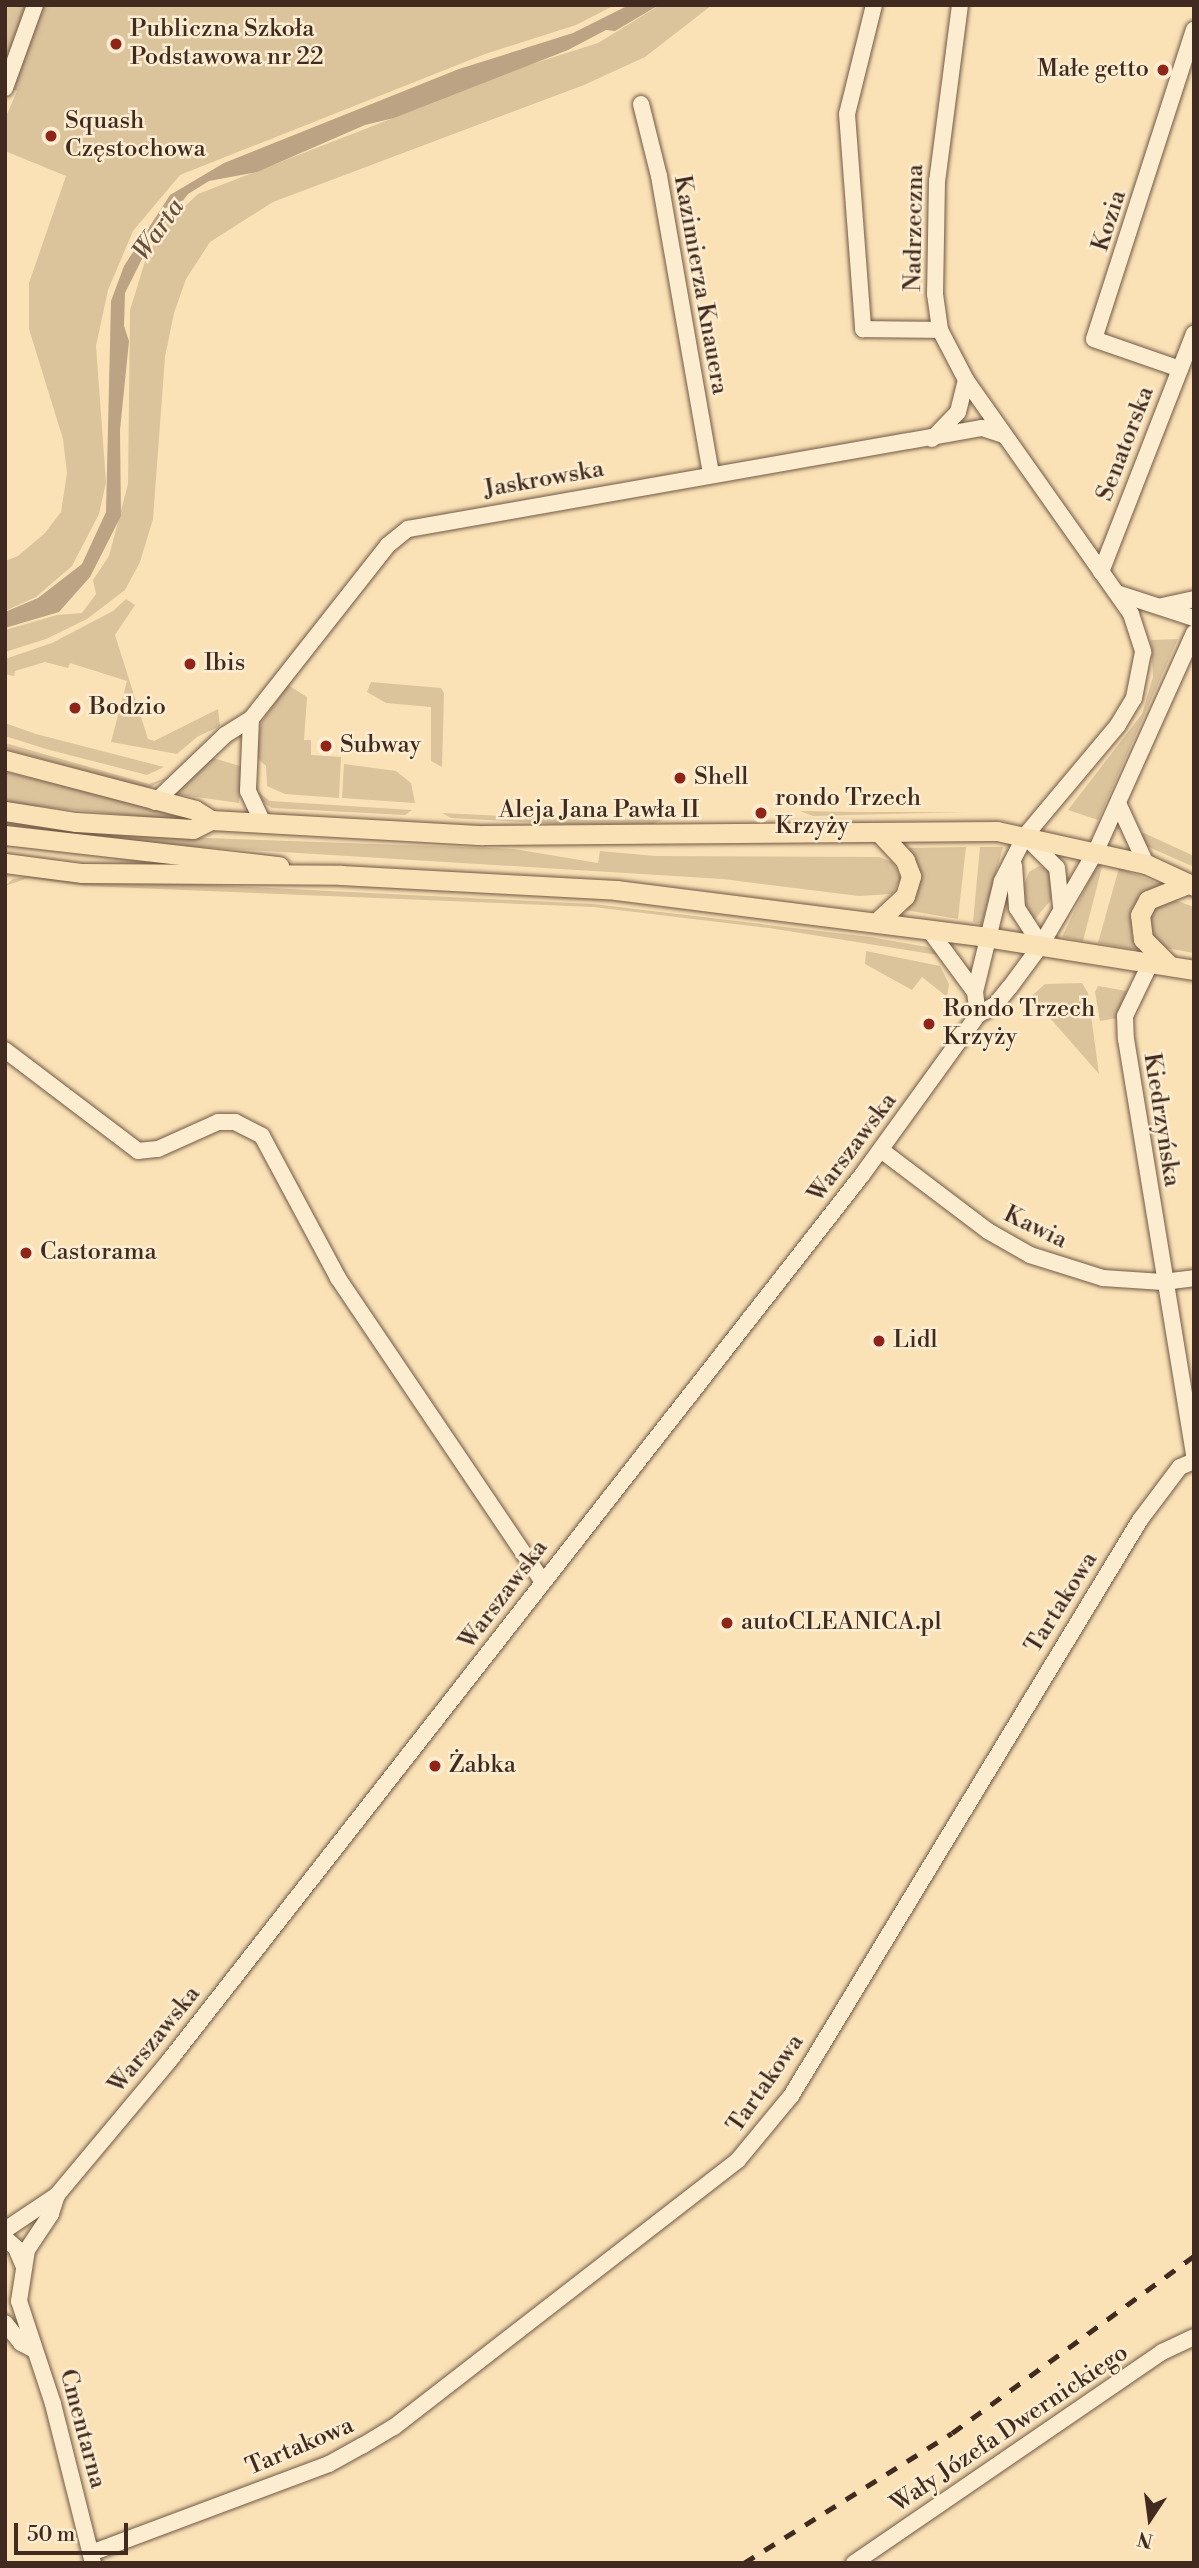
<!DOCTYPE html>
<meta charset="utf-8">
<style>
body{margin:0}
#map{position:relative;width:1199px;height:2568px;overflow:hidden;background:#fbe2b6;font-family:"Libre Bodoni",serif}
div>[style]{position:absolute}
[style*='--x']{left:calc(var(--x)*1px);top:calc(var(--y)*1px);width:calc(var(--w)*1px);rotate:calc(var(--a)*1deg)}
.green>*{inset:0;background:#dbc39c}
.water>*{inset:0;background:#bca383}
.roads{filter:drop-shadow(0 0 2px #705845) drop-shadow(0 0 2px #705845)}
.minor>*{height:16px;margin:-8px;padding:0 8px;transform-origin:8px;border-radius:8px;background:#fcecd0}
.major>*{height:19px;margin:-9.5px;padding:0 9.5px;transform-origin:9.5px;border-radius:9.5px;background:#fbe2b6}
.rail>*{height:4.5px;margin-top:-2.25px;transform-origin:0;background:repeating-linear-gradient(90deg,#412a1f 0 12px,transparent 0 24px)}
.dots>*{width:19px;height:19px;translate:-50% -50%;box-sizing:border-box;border:4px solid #fcecd0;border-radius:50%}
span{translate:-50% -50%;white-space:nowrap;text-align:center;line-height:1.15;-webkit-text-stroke:5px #fcecd0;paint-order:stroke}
.poi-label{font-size:24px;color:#412a1f}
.left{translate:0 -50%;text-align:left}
.right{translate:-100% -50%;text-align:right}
.street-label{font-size:24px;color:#412a1f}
.water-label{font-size:26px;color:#664e3d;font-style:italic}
.frame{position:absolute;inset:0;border:7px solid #412a1f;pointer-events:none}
.north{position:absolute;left:1115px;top:2484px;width:70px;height:70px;-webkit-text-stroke:5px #fcecd0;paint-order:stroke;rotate:193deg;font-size:19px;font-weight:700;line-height:28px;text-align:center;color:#412a1f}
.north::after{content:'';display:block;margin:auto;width:24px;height:32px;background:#412a1f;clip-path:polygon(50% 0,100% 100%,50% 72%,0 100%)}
.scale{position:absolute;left:14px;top:2523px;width:114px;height:32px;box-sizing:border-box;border:4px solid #412a1f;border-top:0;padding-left:9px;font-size:21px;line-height:24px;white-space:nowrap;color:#412a1f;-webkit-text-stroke:5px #fcecd0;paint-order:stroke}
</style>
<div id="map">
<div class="green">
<div style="clip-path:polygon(5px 5px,615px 5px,576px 25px,485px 54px,180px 175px,133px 231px,108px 290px,96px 346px,106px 482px,99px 514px,72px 566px,36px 597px,5px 611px,5px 561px,18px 556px,45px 533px,61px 512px,67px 473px,63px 439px,29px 329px,29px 283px,66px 176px,5px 151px,5px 119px,17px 91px,5px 86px)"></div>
<div style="clip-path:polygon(660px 5px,712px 5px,645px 57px,584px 85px,273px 202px,210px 242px,186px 279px,174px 313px,165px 357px,153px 519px,140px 562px,125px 590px,87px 619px,46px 639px,5px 652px,5px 630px,57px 615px,82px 613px,96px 594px,93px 580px,109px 556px,128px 484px,130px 310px,147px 255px,167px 223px,198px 194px,529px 65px,598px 43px)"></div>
<div style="clip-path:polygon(126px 599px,135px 605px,115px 635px,148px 739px,154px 741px,218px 709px,220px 726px,197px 737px,177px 754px,111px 742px,127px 681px,70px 663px,68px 668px,45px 662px,15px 671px,14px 676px,5px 674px,5px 659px,52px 643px,113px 611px)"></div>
<div style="clip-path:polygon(1178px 639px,1098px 820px,1068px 810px,1142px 714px,1153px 677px,1151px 640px)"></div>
<div style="clip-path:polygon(371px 682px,441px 688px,444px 693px,442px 767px,431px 761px,431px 707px,386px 703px,367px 692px)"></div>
<div style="clip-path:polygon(288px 685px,307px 697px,304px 740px,311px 740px,311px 755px,341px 757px,339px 798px,285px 794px,267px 786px,266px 766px,253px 754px,262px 721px)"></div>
<div style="clip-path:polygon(5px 723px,36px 734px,164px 767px,147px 775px,46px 749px,5px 736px)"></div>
<div style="clip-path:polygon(5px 743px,149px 784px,169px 777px,149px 788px,5px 749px)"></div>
<div style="clip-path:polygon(210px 757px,243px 767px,239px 803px,176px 794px)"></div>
<div style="clip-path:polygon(344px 764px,396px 771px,411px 783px,415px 803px,342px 798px)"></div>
<div style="clip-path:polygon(256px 771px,258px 792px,270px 801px,412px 810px,405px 815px,272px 808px,256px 797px,253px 779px)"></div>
<div style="clip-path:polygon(5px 772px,199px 818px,198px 822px,5px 803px)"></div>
<div style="clip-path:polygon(800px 811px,856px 812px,966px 812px,813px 816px)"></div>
<div style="clip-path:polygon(442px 813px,588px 820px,665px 819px,653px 824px,558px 824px,451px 818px)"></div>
<div style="clip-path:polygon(5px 821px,149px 836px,514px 849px,598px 863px,600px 851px,655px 856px,879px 857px,892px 862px,901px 878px,892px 894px,859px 896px,723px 879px,150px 844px,5px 826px)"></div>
<div style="clip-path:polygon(1144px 833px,1194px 856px,1194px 867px,1144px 845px,1137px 835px)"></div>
<div style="clip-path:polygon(966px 847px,958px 919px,905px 910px,920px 879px,909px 848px)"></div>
<div style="clip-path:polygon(980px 847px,1003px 847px,982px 924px,973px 922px)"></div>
<div style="clip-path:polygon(1098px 862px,1103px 863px,1083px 941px,1062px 937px)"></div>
<div style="clip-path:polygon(1039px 866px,1048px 870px,1054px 887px,1051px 900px,1034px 920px,1025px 907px,1024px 885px,1029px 872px)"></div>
<div style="clip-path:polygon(1119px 868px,1160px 884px,1132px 917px,1132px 935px,1139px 950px,1098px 943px)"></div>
<div style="clip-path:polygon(29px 876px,593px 904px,870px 937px,927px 947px,944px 956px,769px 928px,593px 907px,87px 886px,28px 878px,5px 886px,13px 879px)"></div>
<div style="clip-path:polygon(1172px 899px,1194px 907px,1194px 953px,1166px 948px,1150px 936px,1149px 911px)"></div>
<div style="clip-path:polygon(866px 951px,940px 966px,949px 984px,947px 997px,922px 977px,912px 990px,865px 964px)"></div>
<div style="clip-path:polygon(1082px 983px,1088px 993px,1099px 1074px,1049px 1017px,1025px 1002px,1045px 984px)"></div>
<div style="clip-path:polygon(1098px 986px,1127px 991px,1118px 1018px,1100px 1021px,1095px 992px)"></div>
</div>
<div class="water">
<div style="clip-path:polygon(629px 5px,659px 5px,615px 31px,606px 30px,568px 50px,394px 118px,365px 125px,257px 172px,209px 181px,188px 194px,150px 243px,125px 293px,124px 326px,129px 341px,120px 430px,121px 516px,90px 577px,59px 612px,5px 628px,5px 612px,38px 598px,82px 564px,106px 512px,111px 301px,124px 266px,170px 195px,224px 163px,459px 69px,573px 33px)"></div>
</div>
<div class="roads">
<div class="minor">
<div style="--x:874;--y:5;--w:112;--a:103.9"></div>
<div style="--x:847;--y:114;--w:216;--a:85.7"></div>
<div style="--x:863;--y:329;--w:77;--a:0.7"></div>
<div style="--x:960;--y:5;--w:177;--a:97.4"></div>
<div style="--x:937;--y:181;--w:113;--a:91"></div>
<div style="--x:935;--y:294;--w:36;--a:82"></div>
<div style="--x:940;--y:330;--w:56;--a:62.5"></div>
<div style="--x:966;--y:380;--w:286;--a:54.8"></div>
<div style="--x:1131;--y:614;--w:40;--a:72"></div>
<div style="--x:1143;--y:652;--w:47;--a:101.1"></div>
<div style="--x:1134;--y:698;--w:31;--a:121"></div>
<div style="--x:1118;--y:725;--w:145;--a:130"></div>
<div style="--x:1025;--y:836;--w:51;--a:117.1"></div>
<div style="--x:1002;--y:881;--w:114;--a:103.7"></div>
<div style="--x:975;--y:992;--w:23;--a:83"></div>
<div style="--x:5;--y:88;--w:88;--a:-70.1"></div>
<div style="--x:641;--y:104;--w:74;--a:76"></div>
<div style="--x:659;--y:176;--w:303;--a:80.1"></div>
<div style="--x:1180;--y:369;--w:91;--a:-160.8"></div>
<div style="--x:1094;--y:339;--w:325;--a:-72.1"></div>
<div style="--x:932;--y:439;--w:37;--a:-46"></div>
<div style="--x:958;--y:412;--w:33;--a:-76"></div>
<div style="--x:1101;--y:572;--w:256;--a:-68.7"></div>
<div style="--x:1117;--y:593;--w:81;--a:18"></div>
<div style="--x:1162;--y:606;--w:33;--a:-12"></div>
<div style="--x:251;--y:719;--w:72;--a:92.4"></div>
<div style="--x:248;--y:791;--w:35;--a:65"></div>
<div style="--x:155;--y:802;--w:97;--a:-43.7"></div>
<div style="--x:225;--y:735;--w:31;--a:-32"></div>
<div style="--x:251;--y:719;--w:221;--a:-51.8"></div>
<div style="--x:388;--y:545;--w:26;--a:-39"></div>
<div style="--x:408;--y:529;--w:583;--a:-9.98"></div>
<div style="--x:982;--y:428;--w:23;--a:18"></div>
<div style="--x:1118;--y:803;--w:67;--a:65.3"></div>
<div style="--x:1027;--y:838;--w:42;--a:45"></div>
<div style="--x:1057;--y:868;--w:39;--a:84"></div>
<div style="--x:1014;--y:865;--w:43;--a:86"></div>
<div style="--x:1017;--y:908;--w:44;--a:57"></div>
<div style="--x:930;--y:931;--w:76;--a:53.6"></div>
<div style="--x:1151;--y:962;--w:60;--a:115.7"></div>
<div style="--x:1125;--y:1016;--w:23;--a:88"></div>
<div style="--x:1126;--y:1039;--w:422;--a:80.7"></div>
<div style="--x:5;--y:1050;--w:167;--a:37.2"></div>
<div style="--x:138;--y:1151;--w:20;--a:-6"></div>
<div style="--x:158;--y:1149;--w:66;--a:-24.2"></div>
<div style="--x:218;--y:1122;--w:17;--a:0"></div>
<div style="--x:235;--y:1122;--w:30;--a:27"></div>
<div style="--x:262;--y:1136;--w:161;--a:61.8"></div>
<div style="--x:338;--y:1278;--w:364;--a:56"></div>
<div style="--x:881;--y:1150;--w:134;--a:37.1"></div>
<div style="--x:988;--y:1231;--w:48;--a:29.7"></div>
<div style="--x:1030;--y:1255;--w:77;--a:17.5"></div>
<div style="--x:1103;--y:1278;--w:60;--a:3.8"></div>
<div style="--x:1163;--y:1282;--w:31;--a:-7"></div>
<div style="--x:57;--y:2195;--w:20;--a:108"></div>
<div style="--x:51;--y:2214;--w:43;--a:123.7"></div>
<div style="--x:27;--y:2250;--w:52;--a:98.9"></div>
<div style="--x:19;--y:2301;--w:108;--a:71.7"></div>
<div style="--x:53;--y:2404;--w:164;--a:75.9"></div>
<div style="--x:5;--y:2230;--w:63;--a:-33.9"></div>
<div style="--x:57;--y:2195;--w:175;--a:-50.1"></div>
<div style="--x:169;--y:2061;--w:1125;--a:-51.97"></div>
<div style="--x:862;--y:1175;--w:198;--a:-54.1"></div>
<div style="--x:978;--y:1015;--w:21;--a:-31"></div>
<div style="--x:996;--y:1004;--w:22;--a:-51"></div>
<div style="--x:1010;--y:987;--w:52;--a:-53.6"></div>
<div style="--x:1041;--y:945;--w:109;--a:-59.7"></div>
<div style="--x:1096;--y:851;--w:239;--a:-65.8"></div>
<div style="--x:5;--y:2238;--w:15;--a:42"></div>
<div style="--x:16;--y:2248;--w:21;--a:67"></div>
<div style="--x:5;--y:2323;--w:26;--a:51"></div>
<div style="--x:21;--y:2343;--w:15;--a:28"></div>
<div style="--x:91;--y:2553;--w:254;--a:-20.5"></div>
<div style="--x:329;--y:2464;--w:38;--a:-29"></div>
<div style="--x:362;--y:2446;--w:37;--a:-31"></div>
<div style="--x:394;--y:2427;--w:435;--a:-37.8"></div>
<div style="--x:738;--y:2160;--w:83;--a:-50.4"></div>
<div style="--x:791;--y:2096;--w:673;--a:-58.79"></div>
<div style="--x:1140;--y:1520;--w:66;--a:-53"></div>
<div style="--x:1180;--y:1467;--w:15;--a:-23"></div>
<div style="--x:854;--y:2563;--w:373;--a:-34.4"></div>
<div style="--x:1162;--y:2352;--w:35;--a:-25"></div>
</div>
<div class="major">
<div style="--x:5;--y:760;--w:196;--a:14.7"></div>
<div style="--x:195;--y:810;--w:19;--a:32"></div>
<div style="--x:211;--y:820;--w:272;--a:3.2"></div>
<div style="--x:483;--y:835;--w:514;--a:-0.45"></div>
<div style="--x:997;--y:831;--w:153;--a:12.5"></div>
<div style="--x:1146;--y:864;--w:53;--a:24.6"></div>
<div style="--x:5;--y:811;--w:72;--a:8.8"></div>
<div style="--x:76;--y:822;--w:117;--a:3.4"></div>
<div style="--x:193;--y:829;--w:20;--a:-27"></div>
<div style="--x:5;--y:835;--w:276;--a:6.5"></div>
<div style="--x:5;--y:863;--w:78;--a:7.4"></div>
<div style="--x:82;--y:873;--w:259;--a:0.4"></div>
<div style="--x:341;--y:875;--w:275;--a:3.1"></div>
<div style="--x:616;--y:890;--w:373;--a:7.2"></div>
<div style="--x:986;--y:937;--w:211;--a:9"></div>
<div style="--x:877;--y:922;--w:38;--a:-43"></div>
<div style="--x:905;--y:896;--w:21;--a:-73"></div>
<div style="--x:911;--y:876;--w:17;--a:-111"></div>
<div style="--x:905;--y:860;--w:37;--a:-133"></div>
<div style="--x:1169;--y:965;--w:37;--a:-135"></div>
<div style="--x:1143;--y:939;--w:24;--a:-97"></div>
<div style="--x:1140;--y:915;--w:17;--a:-62"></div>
<div style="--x:1148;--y:900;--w:43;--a:-21.8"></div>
</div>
</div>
<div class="rail">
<div style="--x:744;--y:2563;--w:245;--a:-32"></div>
<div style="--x:952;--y:2433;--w:300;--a:-36.2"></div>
</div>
<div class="dots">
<div style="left:116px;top:44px;background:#8f2418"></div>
<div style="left:1163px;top:70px;background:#8f2418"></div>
<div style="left:51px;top:136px;background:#8f2418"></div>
<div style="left:190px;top:664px;background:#8f2418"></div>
<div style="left:75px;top:708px;background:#8f2418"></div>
<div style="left:326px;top:746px;background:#8f2418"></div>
<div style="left:680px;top:778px;background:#8f2418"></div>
<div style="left:761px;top:813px;background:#8f2418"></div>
<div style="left:929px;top:1024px;background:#8f2418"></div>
<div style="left:26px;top:1253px;background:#8f2418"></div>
<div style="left:879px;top:1341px;background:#8f2418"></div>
<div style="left:727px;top:1623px;background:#8f2418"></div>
<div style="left:435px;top:1766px;background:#8f2418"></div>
</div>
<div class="poi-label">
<span class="left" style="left:130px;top:44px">Publiczna Szkoła<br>Podstawowa nr 22</span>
<span class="right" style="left:1149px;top:70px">Małe getto</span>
<span class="left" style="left:65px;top:136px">Squash<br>Częstochowa</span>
<span class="left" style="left:204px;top:664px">Ibis</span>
<span class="left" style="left:89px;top:708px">Bodzio</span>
<span class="left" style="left:340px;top:746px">Subway</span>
<span class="left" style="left:694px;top:778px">Shell</span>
<span class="left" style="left:775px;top:813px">rondo Trzech<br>Krzyży</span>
<span class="left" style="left:943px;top:1024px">Rondo Trzech<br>Krzyży</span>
<span class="left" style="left:40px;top:1253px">Castorama</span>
<span class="left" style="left:893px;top:1341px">Lidl</span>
<span class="left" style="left:741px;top:1623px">autoCLEANICA.pl</span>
<span class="left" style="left:449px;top:1766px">Żabka</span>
</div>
<div class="street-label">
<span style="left:1110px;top:221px;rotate:-72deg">Kozia</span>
<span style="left:915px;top:228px;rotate:-89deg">Nadrzeczna</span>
<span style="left:700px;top:285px;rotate:80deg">Kazimierza Knauera</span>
<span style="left:1126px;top:444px;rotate:-69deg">Senatorska</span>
<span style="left:544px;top:480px;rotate:-10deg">Jaskrowska</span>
<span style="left:599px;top:811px">Aleja Jana Pawła II</span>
<span style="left:1161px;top:1120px;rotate:81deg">Kiedrzyńska</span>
<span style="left:853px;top:1148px;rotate:-53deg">Warszawska</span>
<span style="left:1035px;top:1228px;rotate:26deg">Kawia</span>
<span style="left:504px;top:1595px;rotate:-53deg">Warszawska</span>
<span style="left:1062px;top:1603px;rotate:-58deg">Tartakowa</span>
<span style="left:155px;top:2040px;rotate:-51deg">Warszawska</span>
<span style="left:766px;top:2084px;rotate:-55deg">Tartakowa</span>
<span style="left:82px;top:2429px;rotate:75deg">Cmentarna</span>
<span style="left:1010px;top:2429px;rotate:-34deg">Wały Józefa Dwernickiego</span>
<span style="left:300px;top:2447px;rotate:-23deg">Tartakowa</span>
</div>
<div class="water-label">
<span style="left:159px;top:230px;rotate:-55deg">Warta</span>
</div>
<div class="frame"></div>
<div class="north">N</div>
<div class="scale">50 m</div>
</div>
